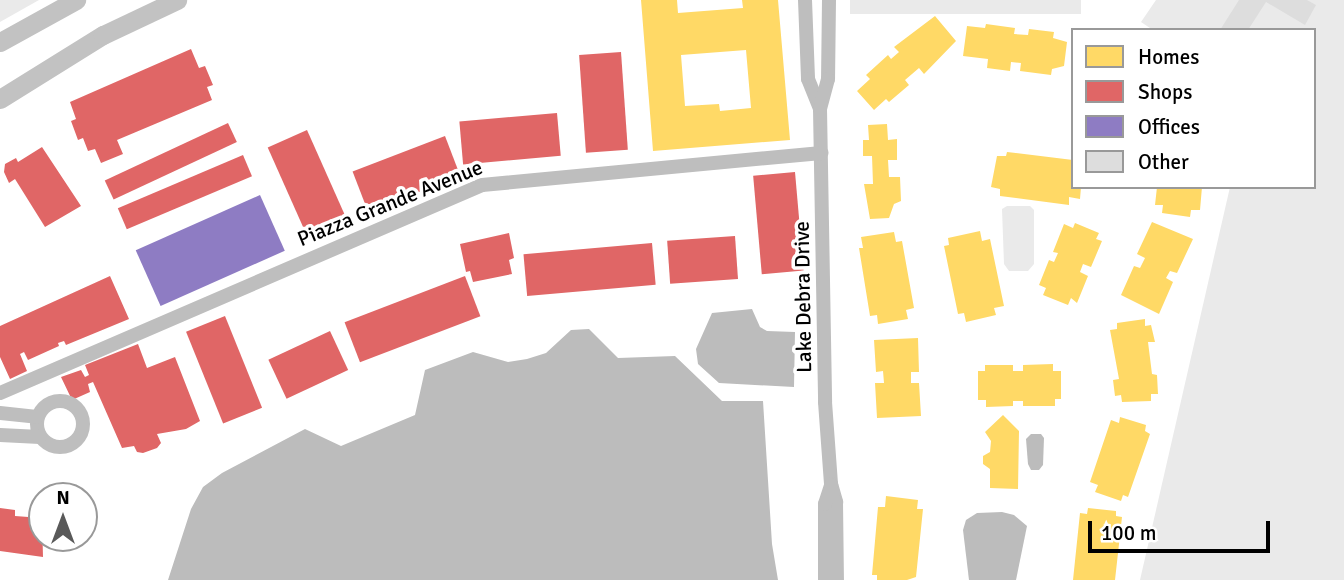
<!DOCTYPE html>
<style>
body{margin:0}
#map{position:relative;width:1344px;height:580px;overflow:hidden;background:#fff;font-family:Signika,sans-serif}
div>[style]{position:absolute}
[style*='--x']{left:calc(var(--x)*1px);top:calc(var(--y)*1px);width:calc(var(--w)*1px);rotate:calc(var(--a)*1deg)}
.green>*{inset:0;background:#eaeaea;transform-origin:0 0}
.water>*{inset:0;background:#bcbcbc}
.homes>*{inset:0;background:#ffd966}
.shops>*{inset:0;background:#e06666;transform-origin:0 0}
.offices>*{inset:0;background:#8e7cc3;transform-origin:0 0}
.building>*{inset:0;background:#ddd}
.street>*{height:14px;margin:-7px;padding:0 7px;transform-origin:7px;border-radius:7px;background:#bebebe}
.street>.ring{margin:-7px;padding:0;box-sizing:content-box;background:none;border:14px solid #bebebe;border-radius:50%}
.secondary>*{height:19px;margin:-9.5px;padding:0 9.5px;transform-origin:9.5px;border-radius:9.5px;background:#c2c2c2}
span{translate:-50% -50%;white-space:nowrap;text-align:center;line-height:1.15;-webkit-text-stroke:7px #fff;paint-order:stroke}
.street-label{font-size:21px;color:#000}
.legend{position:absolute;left:1071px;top:28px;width:245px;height:161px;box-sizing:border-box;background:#fff;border:2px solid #999;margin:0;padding:9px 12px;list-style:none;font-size:21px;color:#000}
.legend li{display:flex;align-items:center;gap:14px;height:35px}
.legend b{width:35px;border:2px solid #999}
.north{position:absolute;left:28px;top:482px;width:70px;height:70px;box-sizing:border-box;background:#fff;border:2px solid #999;border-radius:50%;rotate:0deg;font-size:19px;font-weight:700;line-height:28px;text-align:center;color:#000}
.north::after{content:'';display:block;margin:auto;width:24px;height:32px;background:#595959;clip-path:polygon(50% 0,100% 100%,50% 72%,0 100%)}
.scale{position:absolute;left:1088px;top:521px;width:182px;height:32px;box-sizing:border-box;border:4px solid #000;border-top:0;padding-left:9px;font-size:21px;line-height:24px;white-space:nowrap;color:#000;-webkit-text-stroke:5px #fff;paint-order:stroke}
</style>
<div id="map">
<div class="green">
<div style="clip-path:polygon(0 0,39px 0,0 22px)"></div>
<div style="left:850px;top:0;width:231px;height:14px"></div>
<div style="clip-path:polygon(1156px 0,1344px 0,1344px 580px,1140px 580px,1230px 187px,1314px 187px,1314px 30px,1153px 30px,1141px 22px)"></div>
<div style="clip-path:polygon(1007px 206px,1030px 206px,1034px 210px,1034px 264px,1028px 271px,1009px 271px,1004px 264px,1002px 209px)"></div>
</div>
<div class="water">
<div style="clip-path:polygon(752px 309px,760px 327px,767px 331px,795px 332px,794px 387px,719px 383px,698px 364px,696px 349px,712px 313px)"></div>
<div style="clip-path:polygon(589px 329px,618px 358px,675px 356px,722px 401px,763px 401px,772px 544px,778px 580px,168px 580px,191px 509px,203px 487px,222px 473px,305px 429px,341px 446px,415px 415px,425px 370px,473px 352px,508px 362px,527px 359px,546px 353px,571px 330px)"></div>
<div style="clip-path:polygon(1031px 434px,1041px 434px,1044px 438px,1043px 465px,1039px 470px,1031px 470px,1028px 464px,1026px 439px)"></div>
<div style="clip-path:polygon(1002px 512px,1014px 515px,1027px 526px,1016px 580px,969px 580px,963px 530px,966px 520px,977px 513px)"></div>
</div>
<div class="homes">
<div style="clip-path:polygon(evenodd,641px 0,677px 0,678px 13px,743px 8px,742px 0,778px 0,790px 140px,653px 151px,641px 0,746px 50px,751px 108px,720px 111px,719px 104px,685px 106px,681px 55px,746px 50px)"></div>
<div style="clip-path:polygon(935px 16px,956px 41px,924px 74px,919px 68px,905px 80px,909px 85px,889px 102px,886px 99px,874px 110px,857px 91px,870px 79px,866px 75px,888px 55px,891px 59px,899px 52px,894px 47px)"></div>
<div style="clip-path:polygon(986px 24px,1015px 28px,1014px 34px,1028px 35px,1029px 29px,1054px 32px,1053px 38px,1067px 42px,1064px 66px,1052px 69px,1051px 75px,1020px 71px,1021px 63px,1011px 62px,1010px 71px,987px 68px,988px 59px,963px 56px,967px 26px,985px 28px)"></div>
<div style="clip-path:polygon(887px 124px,888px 140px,897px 139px,897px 160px,888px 160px,889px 177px,900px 177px,901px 201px,894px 204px,889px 218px,870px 219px,864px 184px,873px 184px,872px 156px,863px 156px,863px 140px,869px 140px,868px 125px)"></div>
<div style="clip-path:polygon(1007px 152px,1073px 160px,1073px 187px,1081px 187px,1080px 199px,1069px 197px,1069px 205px,1000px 196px,1000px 189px,991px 187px,997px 156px,1006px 156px)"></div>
<div style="clip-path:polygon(1157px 187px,1202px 187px,1200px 210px,1191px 210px,1190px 217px,1162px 213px,1163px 205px,1155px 205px)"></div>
<div style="clip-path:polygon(1152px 222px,1193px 239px,1177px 273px,1170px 271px,1166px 278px,1173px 282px,1159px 314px,1121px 295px,1134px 266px,1140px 268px,1145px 258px,1137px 254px)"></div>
<div style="clip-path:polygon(1075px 223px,1099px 233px,1096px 239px,1102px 241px,1091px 267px,1083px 264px,1080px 272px,1088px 276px,1077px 303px,1071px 298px,1068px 305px,1043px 295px,1046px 288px,1039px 285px,1049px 260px,1054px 262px,1058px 253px,1053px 252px,1064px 224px,1073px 228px)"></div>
<div style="clip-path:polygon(980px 231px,982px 241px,990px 239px,1004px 306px,994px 308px,996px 315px,966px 322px,964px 313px,958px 314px,944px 246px,949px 245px,948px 238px)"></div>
<div style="clip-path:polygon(894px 232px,896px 242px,902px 241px,914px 308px,906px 310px,908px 319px,878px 324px,877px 315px,870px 316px,859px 248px,863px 248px,861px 237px)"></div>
<div style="clip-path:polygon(1145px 319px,1145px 326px,1151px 325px,1155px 342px,1148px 342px,1152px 374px,1157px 375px,1158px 394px,1151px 394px,1151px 401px,1122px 402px,1121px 395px,1115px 396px,1113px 380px,1119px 379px,1110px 330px,1117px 329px,1117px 323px)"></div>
<div style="clip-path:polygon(918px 338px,919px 372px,911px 372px,911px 383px,919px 383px,921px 416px,877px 418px,875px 383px,884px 383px,883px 371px,876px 372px,874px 340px)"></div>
<div style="clip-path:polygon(1053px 364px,1053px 371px,1061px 371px,1061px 399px,1055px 399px,1055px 406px,1023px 406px,1023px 401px,1013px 401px,1013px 406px,986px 407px,986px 400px,978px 400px,978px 371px,985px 371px,985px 365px,1013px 365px,1013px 371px,1023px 371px,1023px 365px)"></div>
<div style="clip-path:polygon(1003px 415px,1019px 431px,1018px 489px,990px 488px,990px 469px,983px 464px,983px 456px,990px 452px,991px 441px,985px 432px)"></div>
<div style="clip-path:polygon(1120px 417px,1146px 425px,1145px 431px,1150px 434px,1128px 497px,1123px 495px,1121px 501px,1095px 492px,1098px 485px,1090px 482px,1111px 420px,1119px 423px)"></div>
<div style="clip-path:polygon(886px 496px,918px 500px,917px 509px,923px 509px,916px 577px,907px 580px,877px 580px,877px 575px,872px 575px,878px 507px,885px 507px)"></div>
<div style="clip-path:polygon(1088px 508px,1116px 511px,1116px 516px,1122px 517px,1115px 580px,1073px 580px,1080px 513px,1087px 514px)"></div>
</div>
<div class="shops">
<div style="clip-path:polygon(191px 49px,199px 68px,205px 66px,213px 85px,207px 87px,212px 100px,117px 140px,123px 154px,101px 163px,95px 149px,88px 151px,83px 138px,78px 140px,71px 121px,76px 119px,70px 102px)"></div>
<div style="left:621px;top:52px;width:98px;height:42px;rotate:86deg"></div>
<div style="left:557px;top:113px;width:43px;height:98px;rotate:85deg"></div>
<div style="left:228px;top:123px;width:21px;height:136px;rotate:65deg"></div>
<div style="left:307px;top:130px;width:99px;height:43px;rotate:66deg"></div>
<div style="left:445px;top:136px;width:43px;height:99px;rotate:69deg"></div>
<div style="clip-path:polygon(42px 147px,81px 206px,45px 227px,15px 179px,9px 183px,4px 172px,5px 164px,16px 158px,18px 162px)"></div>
<div style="left:243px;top:155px;width:23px;height:136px;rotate:67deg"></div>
<div style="left:795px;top:172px;width:99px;height:42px;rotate:85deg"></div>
<div style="clip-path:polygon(509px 233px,514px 258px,509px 260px,512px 274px,473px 282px,470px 271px,466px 272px,460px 244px)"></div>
<div style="left:735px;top:236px;width:43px;height:68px;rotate:86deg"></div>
<div style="left:652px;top:243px;width:42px;height:129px;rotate:85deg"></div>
<div style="clip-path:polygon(110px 276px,129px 319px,66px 345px,64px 341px,58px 343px,59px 346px,28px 360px,24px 352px,20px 354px,27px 371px,10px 379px,0 357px,0 326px)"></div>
<div style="left:465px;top:276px;width:43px;height:129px;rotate:69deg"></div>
<div style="left:225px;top:316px;width:99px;height:42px;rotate:68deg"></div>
<div style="left:330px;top:331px;width:43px;height:68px;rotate:65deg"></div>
<div style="clip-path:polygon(138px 344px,147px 368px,175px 357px,200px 421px,186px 429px,157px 434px,161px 443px,157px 448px,143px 453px,137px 452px,134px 446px,122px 448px,93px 382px,88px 384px,90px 392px,72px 400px,61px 377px,81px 370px,85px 377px,89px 375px,85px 365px)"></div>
<div style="clip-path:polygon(0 508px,15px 510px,15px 516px,42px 518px,43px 557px,0 551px)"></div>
</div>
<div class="offices">
<div style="left:260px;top:195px;width:61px;height:136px;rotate:66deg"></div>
</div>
<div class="building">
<div style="clip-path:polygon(1239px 0,1307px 0,1316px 5px,1305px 25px,1266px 2px,1248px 30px,1220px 30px)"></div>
</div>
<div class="street">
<div style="--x:805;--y:0;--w:79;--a:87.8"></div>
<div style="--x:808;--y:79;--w:32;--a:68"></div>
<div style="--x:829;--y:0;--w:79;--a:90.7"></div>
<div style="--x:828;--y:79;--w:31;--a:105"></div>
<div style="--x:820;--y:109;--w:293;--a:89"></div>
<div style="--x:825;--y:402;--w:82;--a:85.8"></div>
<div style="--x:831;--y:484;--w:19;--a:74"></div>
<div style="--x:836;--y:502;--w:78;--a:89.3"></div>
<div style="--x:0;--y:393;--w:525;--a:-23.34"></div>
<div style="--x:482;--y:185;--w:341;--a:-5.4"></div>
<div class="ring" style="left:37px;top:401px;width:32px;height:32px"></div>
<div style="--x:0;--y:413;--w:37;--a:6"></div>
<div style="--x:0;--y:435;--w:40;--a:2.9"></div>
<div style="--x:825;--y:580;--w:76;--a:-90"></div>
<div style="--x:825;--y:504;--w:20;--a:-72"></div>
</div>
<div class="secondary">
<div style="--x:0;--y:42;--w:87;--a:-28.9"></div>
<div style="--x:0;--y:99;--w:121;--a:-31.9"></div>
<div style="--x:103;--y:35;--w:82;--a:-25.3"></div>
</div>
<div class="street-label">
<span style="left:390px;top:203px;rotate:-22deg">Piazza Grande Avenue</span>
<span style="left:803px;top:297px;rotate:-91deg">Lake Debra Drive</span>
</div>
<ul class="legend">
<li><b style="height:19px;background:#ffd966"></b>Homes</li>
<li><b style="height:19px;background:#e06666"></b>Shops</li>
<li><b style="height:19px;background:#8e7cc3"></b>Offices</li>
<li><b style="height:19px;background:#ddd"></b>Other</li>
</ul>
<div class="north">N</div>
<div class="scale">100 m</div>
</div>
